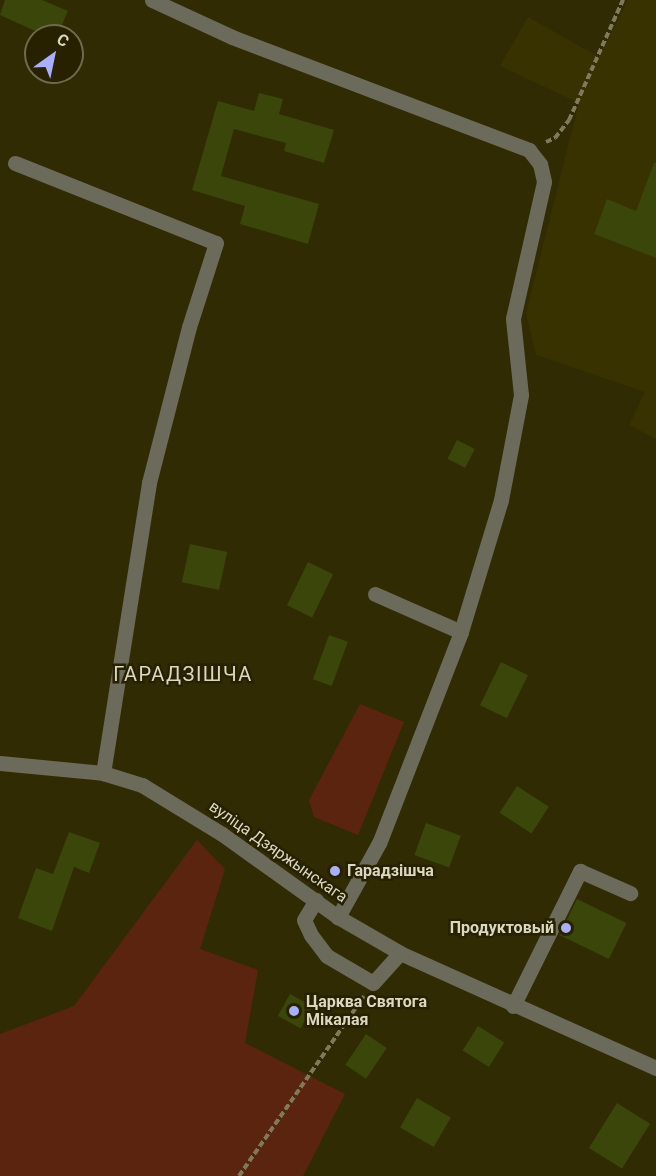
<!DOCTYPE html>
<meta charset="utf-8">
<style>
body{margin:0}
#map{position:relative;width:656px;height:1176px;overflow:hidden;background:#312b04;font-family:Roboto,sans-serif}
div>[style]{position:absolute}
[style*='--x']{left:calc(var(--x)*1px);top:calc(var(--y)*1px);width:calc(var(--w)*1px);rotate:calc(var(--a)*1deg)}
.built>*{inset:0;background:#383100}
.green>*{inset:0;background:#5b240e}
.building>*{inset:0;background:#3a460a;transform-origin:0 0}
.path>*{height:4px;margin-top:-2px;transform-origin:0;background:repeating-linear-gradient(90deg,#7e7a5b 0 6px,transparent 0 9px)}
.minor>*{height:15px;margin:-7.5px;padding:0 7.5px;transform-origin:7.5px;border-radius:7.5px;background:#6c6a5a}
.dots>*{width:16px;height:16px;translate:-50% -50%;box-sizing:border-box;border:3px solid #272100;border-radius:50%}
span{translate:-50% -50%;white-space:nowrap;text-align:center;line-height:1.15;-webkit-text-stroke:5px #272100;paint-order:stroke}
.street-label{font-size:16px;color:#dad7c3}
.poi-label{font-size:16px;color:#dad7c3;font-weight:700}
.left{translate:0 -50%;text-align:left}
.right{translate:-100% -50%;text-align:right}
.quarter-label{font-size:20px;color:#dad7c3;letter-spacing:1.5px}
.north{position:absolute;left:24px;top:24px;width:60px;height:60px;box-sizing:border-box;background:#272100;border:2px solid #6f6a4e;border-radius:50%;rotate:33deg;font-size:16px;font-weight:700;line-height:24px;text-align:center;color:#dad7c3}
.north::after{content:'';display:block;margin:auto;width:21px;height:27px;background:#aaaffb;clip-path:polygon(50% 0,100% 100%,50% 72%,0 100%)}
</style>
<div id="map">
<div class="built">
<div style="clip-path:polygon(628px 0,656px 0,656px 439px,629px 425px,645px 392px,536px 355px,526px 313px,579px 103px,500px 66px,528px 17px,599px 57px)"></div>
</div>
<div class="green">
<div style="clip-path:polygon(360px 704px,404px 722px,358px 835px,314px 817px,309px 800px)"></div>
<div style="clip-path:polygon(197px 840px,225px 869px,200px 949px,258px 970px,245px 1043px,345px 1094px,303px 1176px,0 1176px,0 1034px,74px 1006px)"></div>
</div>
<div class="building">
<div style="clip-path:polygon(5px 0,42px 0,68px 11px,57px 36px,46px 36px,0 15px)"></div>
<div style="clip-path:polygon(259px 93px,283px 99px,279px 114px,334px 130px,324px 163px,284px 151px,286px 143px,234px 129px,221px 176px,319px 204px,308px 244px,240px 224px,245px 206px,192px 190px,218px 101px,254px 111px)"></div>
<div style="clip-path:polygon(654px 163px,656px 163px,656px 258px,594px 234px,607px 199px,636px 211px)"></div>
<div style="left:457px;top:440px;width:20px;height:21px;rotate:27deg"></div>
<div style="left:190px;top:544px;width:38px;height:39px;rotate:12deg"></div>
<div style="left:308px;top:562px;width:28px;height:48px;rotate:26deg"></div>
<div style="left:329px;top:635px;width:20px;height:47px;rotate:20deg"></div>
<div style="left:501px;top:662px;width:30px;height:48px;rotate:26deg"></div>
<div style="left:517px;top:786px;width:38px;height:32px;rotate:33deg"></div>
<div style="left:426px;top:823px;width:37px;height:34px;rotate:20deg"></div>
<div style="clip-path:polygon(69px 832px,100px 843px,89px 873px,74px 867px,52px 931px,18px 918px,36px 868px,53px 874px)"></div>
<div style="left:577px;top:899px;width:55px;height:40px;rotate:26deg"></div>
<div style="left:290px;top:994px;width:26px;height:25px;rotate:29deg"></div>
<div style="left:478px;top:1026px;width:31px;height:29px;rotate:32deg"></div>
<div style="left:366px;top:1034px;width:25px;height:37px;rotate:34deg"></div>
<div style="left:417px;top:1098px;width:39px;height:34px;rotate:30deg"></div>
<div style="left:617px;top:1103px;width:39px;height:53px;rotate:32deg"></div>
</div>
<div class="path">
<div style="--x:546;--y:142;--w:10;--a:-24"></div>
<div style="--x:555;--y:138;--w:23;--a:-52"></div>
<div style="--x:569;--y:120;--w:132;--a:-65.8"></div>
<div style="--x:239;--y:1176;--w:219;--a:-55.2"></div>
</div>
<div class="minor">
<div style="--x:152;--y:0;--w:88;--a:24.8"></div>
<div style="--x:232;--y:37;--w:318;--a:20.8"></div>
<div style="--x:529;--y:150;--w:18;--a:52"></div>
<div style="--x:540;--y:164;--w:18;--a:77"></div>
<div style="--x:544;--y:182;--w:140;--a:102.8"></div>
<div style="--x:513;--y:319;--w:76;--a:84"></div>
<div style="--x:521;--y:395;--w:107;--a:100.8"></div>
<div style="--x:501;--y:500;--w:138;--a:106.9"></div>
<div style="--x:461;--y:632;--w:226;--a:111.2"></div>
<div style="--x:379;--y:843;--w:85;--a:119"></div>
<div style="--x:15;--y:163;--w:216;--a:21.7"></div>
<div style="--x:216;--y:243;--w:88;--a:107.8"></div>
<div style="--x:189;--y:327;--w:161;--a:104.4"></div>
<div style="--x:149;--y:483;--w:294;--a:99"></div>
<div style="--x:375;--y:594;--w:94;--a:23.8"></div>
<div style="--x:0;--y:763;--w:103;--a:5.5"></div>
<div style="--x:103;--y:773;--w:41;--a:17.1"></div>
<div style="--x:142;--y:785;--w:94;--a:31.5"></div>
<div style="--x:222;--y:834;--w:143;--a:35.6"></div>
<div style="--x:338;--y:917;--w:72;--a:30.1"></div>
<div style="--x:400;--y:953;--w:281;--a:24.2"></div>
<div style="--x:316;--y:900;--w:23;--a:121"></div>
<div style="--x:304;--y:920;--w:17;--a:65"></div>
<div style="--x:311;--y:935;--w:26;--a:53"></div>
<div style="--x:327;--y:956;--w:53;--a:30.4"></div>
<div style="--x:373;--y:983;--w:40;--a:-48"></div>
<div style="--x:513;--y:1006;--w:151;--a:-63.6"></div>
<div style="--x:580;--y:871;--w:55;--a:23.7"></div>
</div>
<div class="dots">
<div style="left:335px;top:871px;background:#aaaffb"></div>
<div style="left:566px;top:928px;background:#aaaffb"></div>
<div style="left:294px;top:1011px;background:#aaaffb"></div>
</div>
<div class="street-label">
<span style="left:278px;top:852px;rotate:35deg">вуліца Дзяржынскага</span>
</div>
<div class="poi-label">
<span class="left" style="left:347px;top:871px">Гарадзішча</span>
<span class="right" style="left:554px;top:928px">Продуктовый</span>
<span class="left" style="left:306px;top:1011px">Царква Святога<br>Мікалая</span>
</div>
<div class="quarter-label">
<span style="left:183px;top:674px">ГАРАДЗІШЧА</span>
</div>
<div class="north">С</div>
</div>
